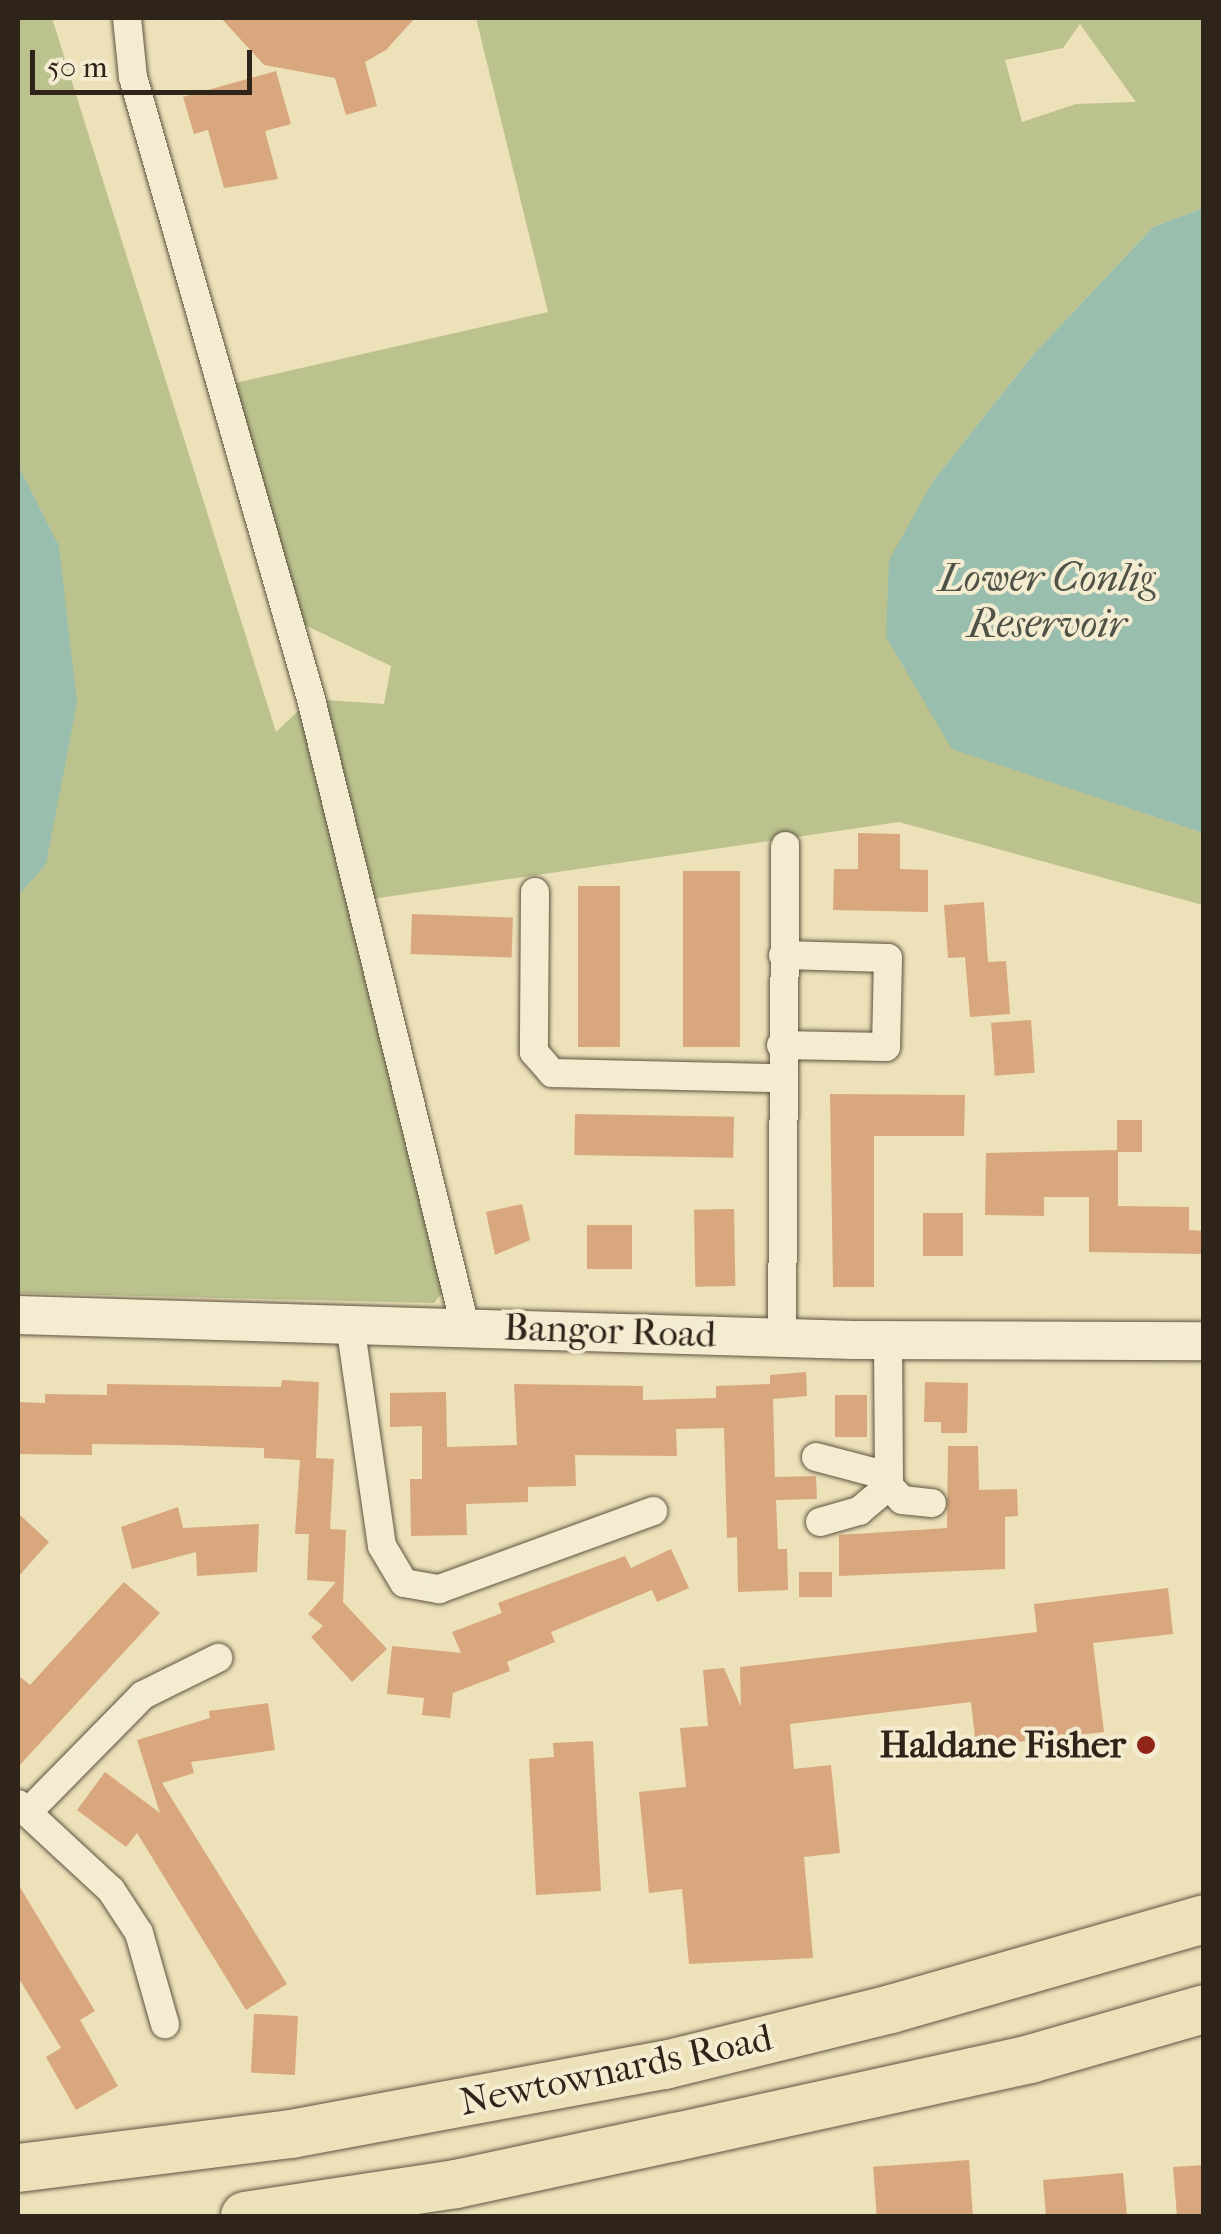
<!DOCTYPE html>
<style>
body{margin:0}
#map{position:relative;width:1221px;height:2234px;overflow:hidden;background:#ece1b8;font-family:"IM FELL French Canon",serif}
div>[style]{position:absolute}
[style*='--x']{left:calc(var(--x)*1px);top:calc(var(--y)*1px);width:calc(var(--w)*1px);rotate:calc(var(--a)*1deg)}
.green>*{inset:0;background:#bbc28d}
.water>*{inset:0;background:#99bead}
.building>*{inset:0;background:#d9a77d;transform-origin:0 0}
.roads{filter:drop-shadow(0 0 2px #5e5342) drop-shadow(0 0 2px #5e5342)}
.street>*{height:28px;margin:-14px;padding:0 14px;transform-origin:14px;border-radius:14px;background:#f3ecd1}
.secondary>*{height:38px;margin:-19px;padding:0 19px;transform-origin:19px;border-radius:19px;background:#f3ecd1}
.highway>*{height:48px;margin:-24px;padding:0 24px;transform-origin:24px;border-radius:24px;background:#ece1b8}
.dots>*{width:28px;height:28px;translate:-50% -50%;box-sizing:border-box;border:5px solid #f3ecd1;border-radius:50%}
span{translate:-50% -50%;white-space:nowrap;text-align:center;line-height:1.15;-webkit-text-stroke:8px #f3ecd1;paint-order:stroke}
.street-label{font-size:38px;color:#2f241a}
.poi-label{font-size:38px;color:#2f241a;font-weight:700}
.right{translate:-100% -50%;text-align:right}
.water-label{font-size:40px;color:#4f5246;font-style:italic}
.frame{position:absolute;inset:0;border:20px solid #2f241a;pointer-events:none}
.scale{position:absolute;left:30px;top:50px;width:222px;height:45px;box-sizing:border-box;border:5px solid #2f241a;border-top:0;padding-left:12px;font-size:30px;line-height:35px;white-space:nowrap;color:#2f241a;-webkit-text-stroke:8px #f3ecd1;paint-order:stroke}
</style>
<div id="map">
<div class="green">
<div style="clip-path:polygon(evenodd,18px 18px,52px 18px,276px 732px,311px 699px,384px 704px,391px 666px,288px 617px,226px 385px,548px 312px,476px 18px,1203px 18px,1203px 208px,1153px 227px,1032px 356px,933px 481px,953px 749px,1203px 833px,1203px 905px,899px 822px,372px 899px,445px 1289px,434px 1303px,18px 1293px,18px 18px,1080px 24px,1136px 102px,1076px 104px,1022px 122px,1005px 60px,1063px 48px,1080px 24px)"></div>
</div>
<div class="water">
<div style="clip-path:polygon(1203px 208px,1204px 208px,1203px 833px,952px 749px,886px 637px,889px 560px,933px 481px,1032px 356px,1153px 227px)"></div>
<div style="clip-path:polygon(18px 465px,59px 546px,77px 703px,46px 864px,18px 896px)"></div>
</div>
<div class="building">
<div style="clip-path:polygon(221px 18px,415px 18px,386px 50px,365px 62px,377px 106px,346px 115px,335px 78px,264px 65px)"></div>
<div style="clip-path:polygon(276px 71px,291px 124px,265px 131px,278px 179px,224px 188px,208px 130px,194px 134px,183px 97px)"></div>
<div style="clip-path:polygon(858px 833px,900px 834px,900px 869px,928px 870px,928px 912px,833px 910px,834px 869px,858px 869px)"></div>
<div style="left:683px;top:871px;width:57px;height:176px"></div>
<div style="left:578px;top:886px;width:42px;height:161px"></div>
<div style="clip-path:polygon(984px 902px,988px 962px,1006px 961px,1010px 1014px,970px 1017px,965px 957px,948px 958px,944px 905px)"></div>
<div style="left:412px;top:914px;width:101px;height:40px;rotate:2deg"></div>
<div style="left:1031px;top:1020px;width:53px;height:40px;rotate:86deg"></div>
<div style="clip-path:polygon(830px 1094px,965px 1095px,964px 1136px,874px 1136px,874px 1287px,833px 1287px)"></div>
<div style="left:575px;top:1114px;width:159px;height:41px;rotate:1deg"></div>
<div style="clip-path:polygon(1117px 1120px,1142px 1120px,1142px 1152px,1118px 1152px,1118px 1206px,1189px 1207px,1189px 1230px,1204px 1231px,1204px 1254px,1089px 1252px,1089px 1197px,1044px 1197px,1044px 1216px,985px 1215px,986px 1153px,1117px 1150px)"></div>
<div style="clip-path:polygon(522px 1204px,530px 1240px,495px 1255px,486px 1212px)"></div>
<div style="left:734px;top:1209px;width:77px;height:40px;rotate:89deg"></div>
<div style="left:923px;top:1213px;width:40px;height:43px"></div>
<div style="left:587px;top:1225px;width:45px;height:44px"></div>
<div style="clip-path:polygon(806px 1372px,807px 1396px,773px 1399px,775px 1477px,816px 1476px,817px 1499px,776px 1500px,778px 1549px,787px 1549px,788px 1590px,738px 1592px,737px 1537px,727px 1538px,724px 1428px,676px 1429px,677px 1456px,575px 1455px,576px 1486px,528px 1487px,528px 1502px,466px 1504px,467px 1535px,411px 1536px,410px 1479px,422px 1479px,422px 1426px,390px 1427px,390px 1393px,446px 1392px,447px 1447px,517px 1445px,514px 1384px,643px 1386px,643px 1400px,716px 1398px,716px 1386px,770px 1384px,770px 1375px)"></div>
<div style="clip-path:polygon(282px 1380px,319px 1382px,316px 1458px,334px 1459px,330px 1529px,346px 1530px,343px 1602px,387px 1649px,352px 1682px,311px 1637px,323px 1626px,308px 1614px,336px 1582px,307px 1580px,309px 1534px,295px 1534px,300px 1460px,264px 1458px,264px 1448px,174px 1445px,92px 1444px,92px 1455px,18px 1454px,18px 1402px,45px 1403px,45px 1394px,107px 1395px,107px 1384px,281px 1387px)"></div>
<div style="clip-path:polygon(925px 1382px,968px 1383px,967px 1433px,941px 1433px,941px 1422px,924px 1422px)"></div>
<div style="left:835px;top:1395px;width:32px;height:42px"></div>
<div style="clip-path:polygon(948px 1446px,978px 1446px,979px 1490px,1017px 1489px,1018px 1516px,1005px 1517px,1005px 1569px,839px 1576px,839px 1535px,947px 1528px)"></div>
<div style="clip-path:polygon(178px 1507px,183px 1528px,259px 1524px,257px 1572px,197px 1576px,196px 1552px,132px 1569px,121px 1527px)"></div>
<div style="clip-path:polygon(18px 1513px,49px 1542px,18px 1577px)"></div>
<div style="clip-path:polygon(671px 1549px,689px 1588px,657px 1602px,652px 1590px,551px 1632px,555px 1642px,507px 1662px,510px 1671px,453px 1693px,450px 1718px,422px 1715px,424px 1698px,387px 1694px,392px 1646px,461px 1653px,452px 1632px,502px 1613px,498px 1603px,625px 1556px,631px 1568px)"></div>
<div style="left:799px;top:1572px;width:33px;height:25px"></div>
<div style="clip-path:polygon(124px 1582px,160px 1613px,18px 1767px,18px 1675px,30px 1685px)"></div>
<div style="clip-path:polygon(1168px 1588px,1173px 1634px,1093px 1643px,1104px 1732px,976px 1747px,971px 1702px,790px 1724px,794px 1769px,831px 1765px,840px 1853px,804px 1857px,813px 1958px,689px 1964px,682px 1889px,649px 1893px,639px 1792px,686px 1787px,680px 1728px,708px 1726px,703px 1670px,724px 1668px,741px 1707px,740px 1667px,1037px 1632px,1034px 1604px)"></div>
<div style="clip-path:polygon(268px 1703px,275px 1750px,191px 1762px,194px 1773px,162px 1783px,287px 1984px,246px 2010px,137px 1833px,126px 1847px,77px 1810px,105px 1772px,160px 1813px,137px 1740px,210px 1718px,209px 1711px)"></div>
<div style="clip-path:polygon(593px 1741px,601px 1891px,536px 1895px,529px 1759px,554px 1757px,553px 1743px)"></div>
<div style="clip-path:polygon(18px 1884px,95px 2011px,80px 2020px,118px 2086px,76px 2110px,46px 2057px,61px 2048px,18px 1977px)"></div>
<div style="left:298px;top:2016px;width:59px;height:44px;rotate:93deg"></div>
<div style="left:969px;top:2160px;width:56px;height:96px;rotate:86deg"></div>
<div style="clip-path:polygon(1204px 2165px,1204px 2216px,1177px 2216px,1173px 2167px)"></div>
<div style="clip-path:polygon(1123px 2173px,1127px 2216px,1046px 2216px,1043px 2180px)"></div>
</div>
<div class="roads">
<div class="street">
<div style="--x:127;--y:18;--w:59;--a:84.2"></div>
<div style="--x:133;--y:77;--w:647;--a:74.03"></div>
<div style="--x:311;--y:699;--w:646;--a:76.2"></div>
<div style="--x:535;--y:892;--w:160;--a:90.4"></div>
<div style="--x:534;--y:1052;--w:28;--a:49"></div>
<div style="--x:552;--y:1073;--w:229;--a:1.3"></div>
<div style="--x:781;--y:1045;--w:105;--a:1.1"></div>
<div style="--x:886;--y:1047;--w:89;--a:-88.7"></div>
<div style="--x:888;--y:958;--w:105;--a:-178.4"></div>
<div style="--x:350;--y:1324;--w:224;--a:81.8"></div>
<div style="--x:382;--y:1546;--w:43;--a:59.3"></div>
<div style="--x:404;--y:1583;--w:36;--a:10"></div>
<div style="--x:439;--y:1589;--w:228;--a:-20"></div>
<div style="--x:782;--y:1337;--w:491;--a:-89.6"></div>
<div style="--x:888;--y:1341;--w:145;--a:89.6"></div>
<div style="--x:889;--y:1486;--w:19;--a:47"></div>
<div style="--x:902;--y:1500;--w:30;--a:6"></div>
<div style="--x:816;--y:1457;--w:74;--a:14.8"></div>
<div style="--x:820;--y:1522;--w:41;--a:-15.8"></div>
<div style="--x:859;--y:1511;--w:39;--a:-40"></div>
<div style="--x:18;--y:1804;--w:127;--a:42.8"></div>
<div style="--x:111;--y:1890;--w:51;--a:56.9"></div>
<div style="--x:139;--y:1933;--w:95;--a:74.1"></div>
<div style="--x:30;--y:1810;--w:161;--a:-45.5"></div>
<div style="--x:143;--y:1695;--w:84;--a:-26.3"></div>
</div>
<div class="secondary">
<div style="--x:18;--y:1315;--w:836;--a:1.71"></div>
<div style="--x:854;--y:1340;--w:350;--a:0.2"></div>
</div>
<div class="highway">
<div style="--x:18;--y:2168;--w:275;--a:-7.1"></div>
<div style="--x:291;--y:2134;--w:380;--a:-10.5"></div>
<div style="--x:665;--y:2065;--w:233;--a:-13.9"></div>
<div style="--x:891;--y:2009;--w:326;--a:-16"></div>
<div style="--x:245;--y:2216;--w:213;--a:-8.6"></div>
<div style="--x:456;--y:2184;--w:225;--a:-12.1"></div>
<div style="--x:676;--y:2137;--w:362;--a:-12.4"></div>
<div style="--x:1030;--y:2059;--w:181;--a:-16"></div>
</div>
</div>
<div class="dots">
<div style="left:1146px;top:1745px;background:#8f2418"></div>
</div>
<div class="street-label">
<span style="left:610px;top:1331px;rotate:2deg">Bangor Road</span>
<span style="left:616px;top:2070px;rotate:-12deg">Newtownards Road</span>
</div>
<div class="poi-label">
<span class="right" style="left:1126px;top:1745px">Haldane Fisher</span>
</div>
<div class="water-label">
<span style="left:1047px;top:601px">Lower Conlig<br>Reservoir</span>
</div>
<div class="frame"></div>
<div class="scale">50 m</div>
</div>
